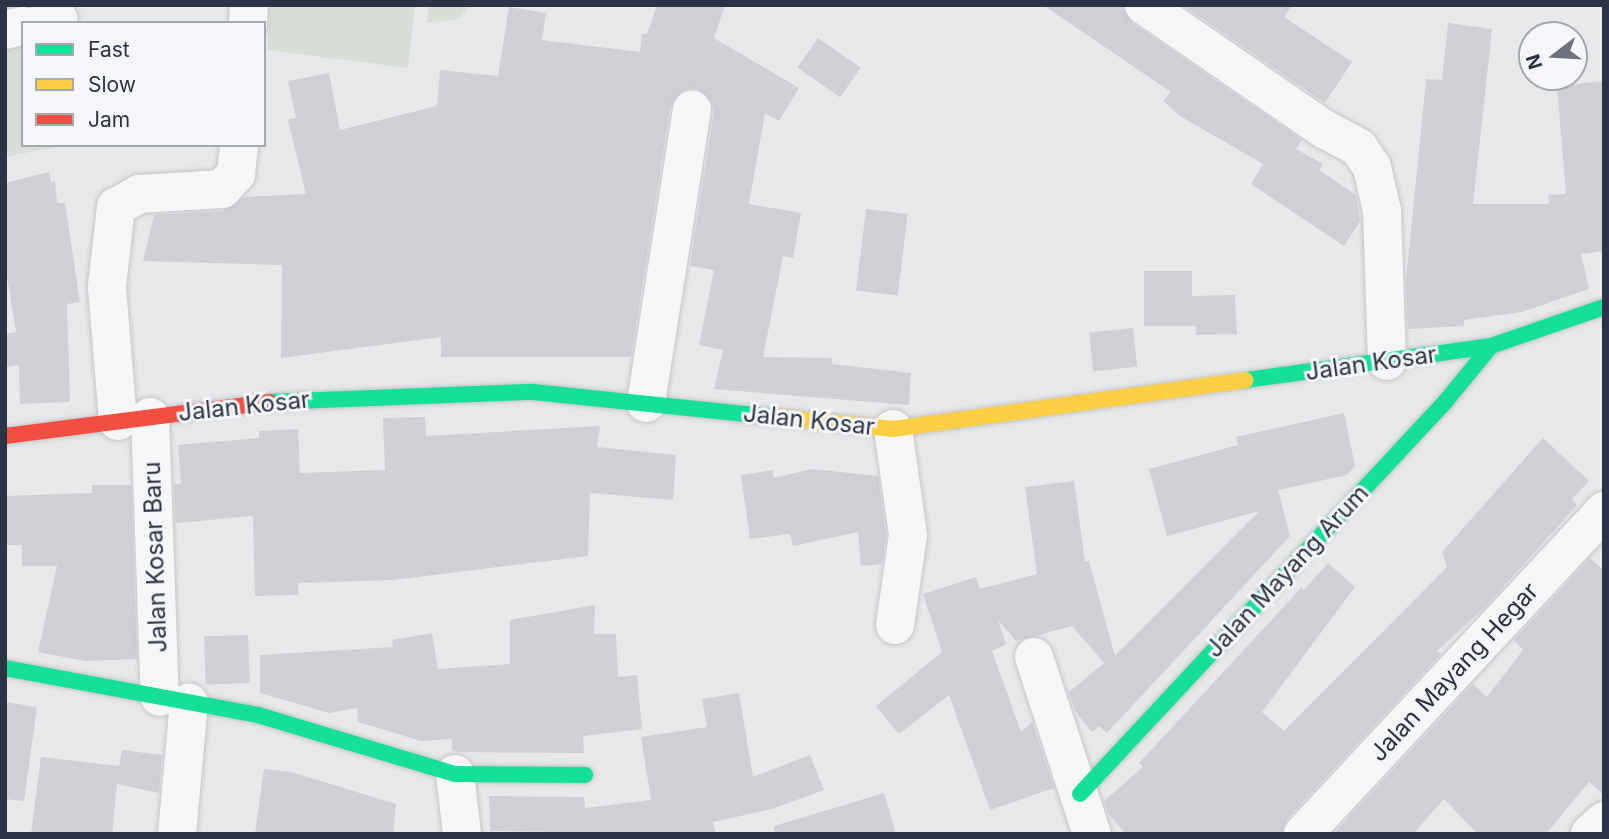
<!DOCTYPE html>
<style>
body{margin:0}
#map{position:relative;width:1609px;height:839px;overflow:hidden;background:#e6e8ea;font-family:Inter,sans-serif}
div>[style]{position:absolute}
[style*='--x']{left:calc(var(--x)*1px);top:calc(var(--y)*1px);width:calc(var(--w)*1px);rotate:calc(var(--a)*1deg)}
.green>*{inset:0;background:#d6ded6}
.building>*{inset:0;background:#ced0d3;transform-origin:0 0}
.roads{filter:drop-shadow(0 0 2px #c4c6c8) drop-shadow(0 0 2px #c4c6c8)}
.street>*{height:38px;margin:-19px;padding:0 19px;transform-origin:19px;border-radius:19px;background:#f5f6f7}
.fast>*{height:16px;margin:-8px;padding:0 8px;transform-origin:8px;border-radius:8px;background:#16e098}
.slow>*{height:16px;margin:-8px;padding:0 8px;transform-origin:8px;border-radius:8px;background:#ffcf43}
.jam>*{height:16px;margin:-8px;padding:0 8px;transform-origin:8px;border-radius:8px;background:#f24e42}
span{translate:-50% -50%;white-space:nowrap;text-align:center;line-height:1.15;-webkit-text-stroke:6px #f4f6f9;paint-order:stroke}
.street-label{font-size:24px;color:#2b3445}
.frame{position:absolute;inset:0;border:7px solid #2b3445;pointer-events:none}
.legend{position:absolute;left:21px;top:21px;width:245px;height:126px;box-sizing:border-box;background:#f4f6f9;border:2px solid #a4a8b1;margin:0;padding:9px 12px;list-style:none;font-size:21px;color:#2b3445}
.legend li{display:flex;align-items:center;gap:14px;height:35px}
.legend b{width:35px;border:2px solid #a4a8b1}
.north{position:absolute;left:1518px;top:21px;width:70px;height:70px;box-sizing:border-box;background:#f4f6f9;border:2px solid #a4a8b1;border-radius:50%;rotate:253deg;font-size:19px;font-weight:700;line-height:28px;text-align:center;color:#2b3445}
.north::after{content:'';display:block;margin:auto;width:24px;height:32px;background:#6c737f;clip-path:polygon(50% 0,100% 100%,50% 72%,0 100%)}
</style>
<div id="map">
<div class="green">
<div style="clip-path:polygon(271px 5px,415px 5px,408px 68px,267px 50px)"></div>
<div style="clip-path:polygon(429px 5px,472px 5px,458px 19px,427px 23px)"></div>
<div style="clip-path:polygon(23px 38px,23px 145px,65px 145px,5px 157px,5px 42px)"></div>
</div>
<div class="building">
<div style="clip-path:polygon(657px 5px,725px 5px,714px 38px,799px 88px,779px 121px,765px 113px,749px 204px,801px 213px,793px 258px,783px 256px,763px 357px,832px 358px,832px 364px,911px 373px,909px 405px,714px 389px,723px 350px,699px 345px,714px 270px,690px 266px,714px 113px,712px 102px,696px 89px,684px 90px,670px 107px,631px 357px,441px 357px,441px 337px,281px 358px,282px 265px,143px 261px,154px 215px,223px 211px,245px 197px,306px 194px,288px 120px,296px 118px,288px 81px,329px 73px,340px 130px,437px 106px,440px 70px,498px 76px,509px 7px,546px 13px,542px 40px,640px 52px,642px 34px,647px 34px)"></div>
<div style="clip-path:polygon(1043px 5px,1122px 5px,1132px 23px,1302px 140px,1296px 149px,1323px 164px,1319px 170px,1356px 195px,1360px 221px,1344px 246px,1251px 184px,1263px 164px,1180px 116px,1163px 101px,1171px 92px)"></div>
<div style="clip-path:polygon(1183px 5px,1292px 5px,1284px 17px,1352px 62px,1325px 103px)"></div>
<div style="clip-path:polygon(1448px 23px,1492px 29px,1473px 204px,1549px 204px,1548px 195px,1566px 194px,1557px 86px,1604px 81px,1604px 251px,1581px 254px,1589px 289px,1522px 312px,1464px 320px,1464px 326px,1408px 329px,1406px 281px,1426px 79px,1442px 80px)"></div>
<div style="left:818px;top:38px;width:52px;height:36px;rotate:35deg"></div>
<div style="clip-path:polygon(49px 172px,51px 182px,55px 181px,57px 203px,65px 203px,80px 302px,67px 304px,70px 402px,20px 404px,19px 365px,5px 367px,5px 334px,16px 332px,5px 264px,5px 183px)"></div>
<div style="left:866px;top:209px;width:42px;height:82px;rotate:7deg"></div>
<div style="clip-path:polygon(1144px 271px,1192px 271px,1192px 296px,1235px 295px,1237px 334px,1196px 335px,1196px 326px,1144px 326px)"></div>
<div style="left:1133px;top:328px;width:39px;height:44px;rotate:84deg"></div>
<div style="clip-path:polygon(1344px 413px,1355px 466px,1347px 475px,1278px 490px,1290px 536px,1107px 733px,1099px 726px,1092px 732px,1075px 711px,1069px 692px,1104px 663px,1072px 626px,1016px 641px,998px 620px,1006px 644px,992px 651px,1021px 732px,1032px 722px,1054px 788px,990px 810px,949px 695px,899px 734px,876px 706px,942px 652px,923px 594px,976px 577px,980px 589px,1037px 574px,1025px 487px,1074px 481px,1085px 562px,1089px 561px,1115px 656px,1259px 511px,1167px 536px,1149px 469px,1238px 445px,1236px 437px)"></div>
<div style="clip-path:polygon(425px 417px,426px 436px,600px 426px,597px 447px,676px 455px,673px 500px,590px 493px,588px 556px,393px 580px,298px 583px,298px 595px,255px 596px,253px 516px,176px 523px,174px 484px,181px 484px,178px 445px,259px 438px,259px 431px,298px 429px,300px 473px,385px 470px,383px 418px)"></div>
<div style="clip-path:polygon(1543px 438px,1589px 481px,1572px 499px,1577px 505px,1485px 607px,1437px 651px,1441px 654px,1287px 819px,1282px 834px,1126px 834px,1108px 813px,1104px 801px,1143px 767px,1139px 763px,1302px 587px,1303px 591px,1328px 563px,1355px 587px,1262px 712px,1284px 731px,1447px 567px,1442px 552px)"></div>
<div style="clip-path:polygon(811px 469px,878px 476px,886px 535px,882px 564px,861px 566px,858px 532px,793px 546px,790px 534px,750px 539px,741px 475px,773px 470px,774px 478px)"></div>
<div style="clip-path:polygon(92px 485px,131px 485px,137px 659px,85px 661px,38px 652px,57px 566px,22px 566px,22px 545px,5px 545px,5px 496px,92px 493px)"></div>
<div style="clip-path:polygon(1590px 558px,1604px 571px,1604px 795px,1589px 782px,1546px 834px,1478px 834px,1444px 799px,1413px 834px,1333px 834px,1473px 684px,1487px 697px,1523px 650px,1514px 640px)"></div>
<div style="clip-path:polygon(595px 605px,594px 634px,616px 634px,618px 677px,637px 675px,642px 729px,583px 736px,584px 753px,457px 752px,452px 750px,452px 739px,421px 741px,358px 722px,357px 708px,329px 713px,260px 693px,260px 655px,393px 647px,392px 640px,432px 633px,438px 669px,510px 664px,510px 620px)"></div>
<div style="left:248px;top:635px;width:48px;height:44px;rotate:88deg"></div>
<div style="clip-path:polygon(739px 693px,753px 777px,810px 755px,824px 790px,772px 809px,713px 822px,716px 834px,490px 831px,489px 796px,584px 797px,585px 808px,651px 800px,641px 737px,707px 727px,702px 699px)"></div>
<div style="clip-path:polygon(5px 702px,37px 707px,24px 801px,5px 799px)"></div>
<div style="clip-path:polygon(122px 750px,162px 755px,159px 793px,117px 784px,112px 834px,31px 834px,41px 757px,119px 766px)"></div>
<div style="clip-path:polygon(264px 769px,291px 772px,396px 804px,393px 834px,255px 834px)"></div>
<div style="clip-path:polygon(884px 793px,896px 834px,775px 834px,774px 826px)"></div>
</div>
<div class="roads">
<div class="street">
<div style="--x:1144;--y:5;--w:219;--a:34.6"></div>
<div style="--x:1324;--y:129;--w:40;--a:28"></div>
<div style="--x:1359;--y:148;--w:23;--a:56"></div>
<div style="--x:1372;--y:167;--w:45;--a:77.2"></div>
<div style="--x:1382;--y:211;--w:150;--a:88.1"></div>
<div style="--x:42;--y:23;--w:17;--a:-13"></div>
<div style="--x:248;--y:23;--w:18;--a:-87"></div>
<div style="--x:5;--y:30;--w:18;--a:-13"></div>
<div style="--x:646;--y:403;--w:297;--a:-81.1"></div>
<div style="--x:150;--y:417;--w:280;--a:88"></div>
<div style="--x:118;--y:421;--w:135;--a:-94.7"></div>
<div style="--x:107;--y:286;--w:80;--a:-83.5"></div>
<div style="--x:116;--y:207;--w:26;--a:-29"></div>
<div style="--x:139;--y:194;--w:83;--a:-3.4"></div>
<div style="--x:222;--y:189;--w:21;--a:-47"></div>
<div style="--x:236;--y:174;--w:29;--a:-84"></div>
<div style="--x:893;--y:429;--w:107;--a:81.9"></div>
<div style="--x:908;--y:535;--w:91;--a:98.2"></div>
<div style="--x:1034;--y:657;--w:186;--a:71.9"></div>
<div style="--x:455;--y:774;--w:60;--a:83.3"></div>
<div style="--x:177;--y:834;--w:132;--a:-84.8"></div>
<div style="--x:1303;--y:834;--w:442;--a:-47"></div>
<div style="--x:1590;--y:834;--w:19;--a:-43"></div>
</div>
<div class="fast">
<div style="--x:1246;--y:380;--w:247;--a:-7.9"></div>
<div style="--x:1491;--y:346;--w:120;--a:-19"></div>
<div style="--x:269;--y:402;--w:264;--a:-2.2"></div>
<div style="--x:533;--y:392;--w:245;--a:5.9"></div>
<div style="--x:5;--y:668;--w:257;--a:10.5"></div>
<div style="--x:258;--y:715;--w:206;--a:16.7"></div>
<div style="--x:455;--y:774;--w:130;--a:0.4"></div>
<div style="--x:1080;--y:794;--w:536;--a:-47.04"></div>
<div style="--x:1445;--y:402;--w:72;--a:-50.6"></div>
</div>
<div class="slow">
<div style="--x:777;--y:417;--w:117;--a:5.9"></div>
<div style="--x:893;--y:429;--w:356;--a:-7.9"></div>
</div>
<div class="jam">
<div style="--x:5;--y:436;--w:266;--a:-7.3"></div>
</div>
</div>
<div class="street-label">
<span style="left:1371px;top:363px;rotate:-8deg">Jalan Kosar</span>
<span style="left:244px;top:406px;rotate:-6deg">Jalan Kosar</span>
<span style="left:809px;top:420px;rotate:6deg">Jalan Kosar</span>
<span style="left:155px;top:557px;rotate:-92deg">Jalan Kosar Baru</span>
<span style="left:1287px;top:571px;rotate:-47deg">Jalan Mayang Arum</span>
<span style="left:1454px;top:672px;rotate:-47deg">Jalan Mayang Hegar</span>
</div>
<div class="frame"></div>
<ul class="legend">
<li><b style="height:9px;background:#16e098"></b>Fast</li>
<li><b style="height:9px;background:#ffcf43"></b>Slow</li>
<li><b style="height:9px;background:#f24e42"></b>Jam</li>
</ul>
<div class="north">N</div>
</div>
